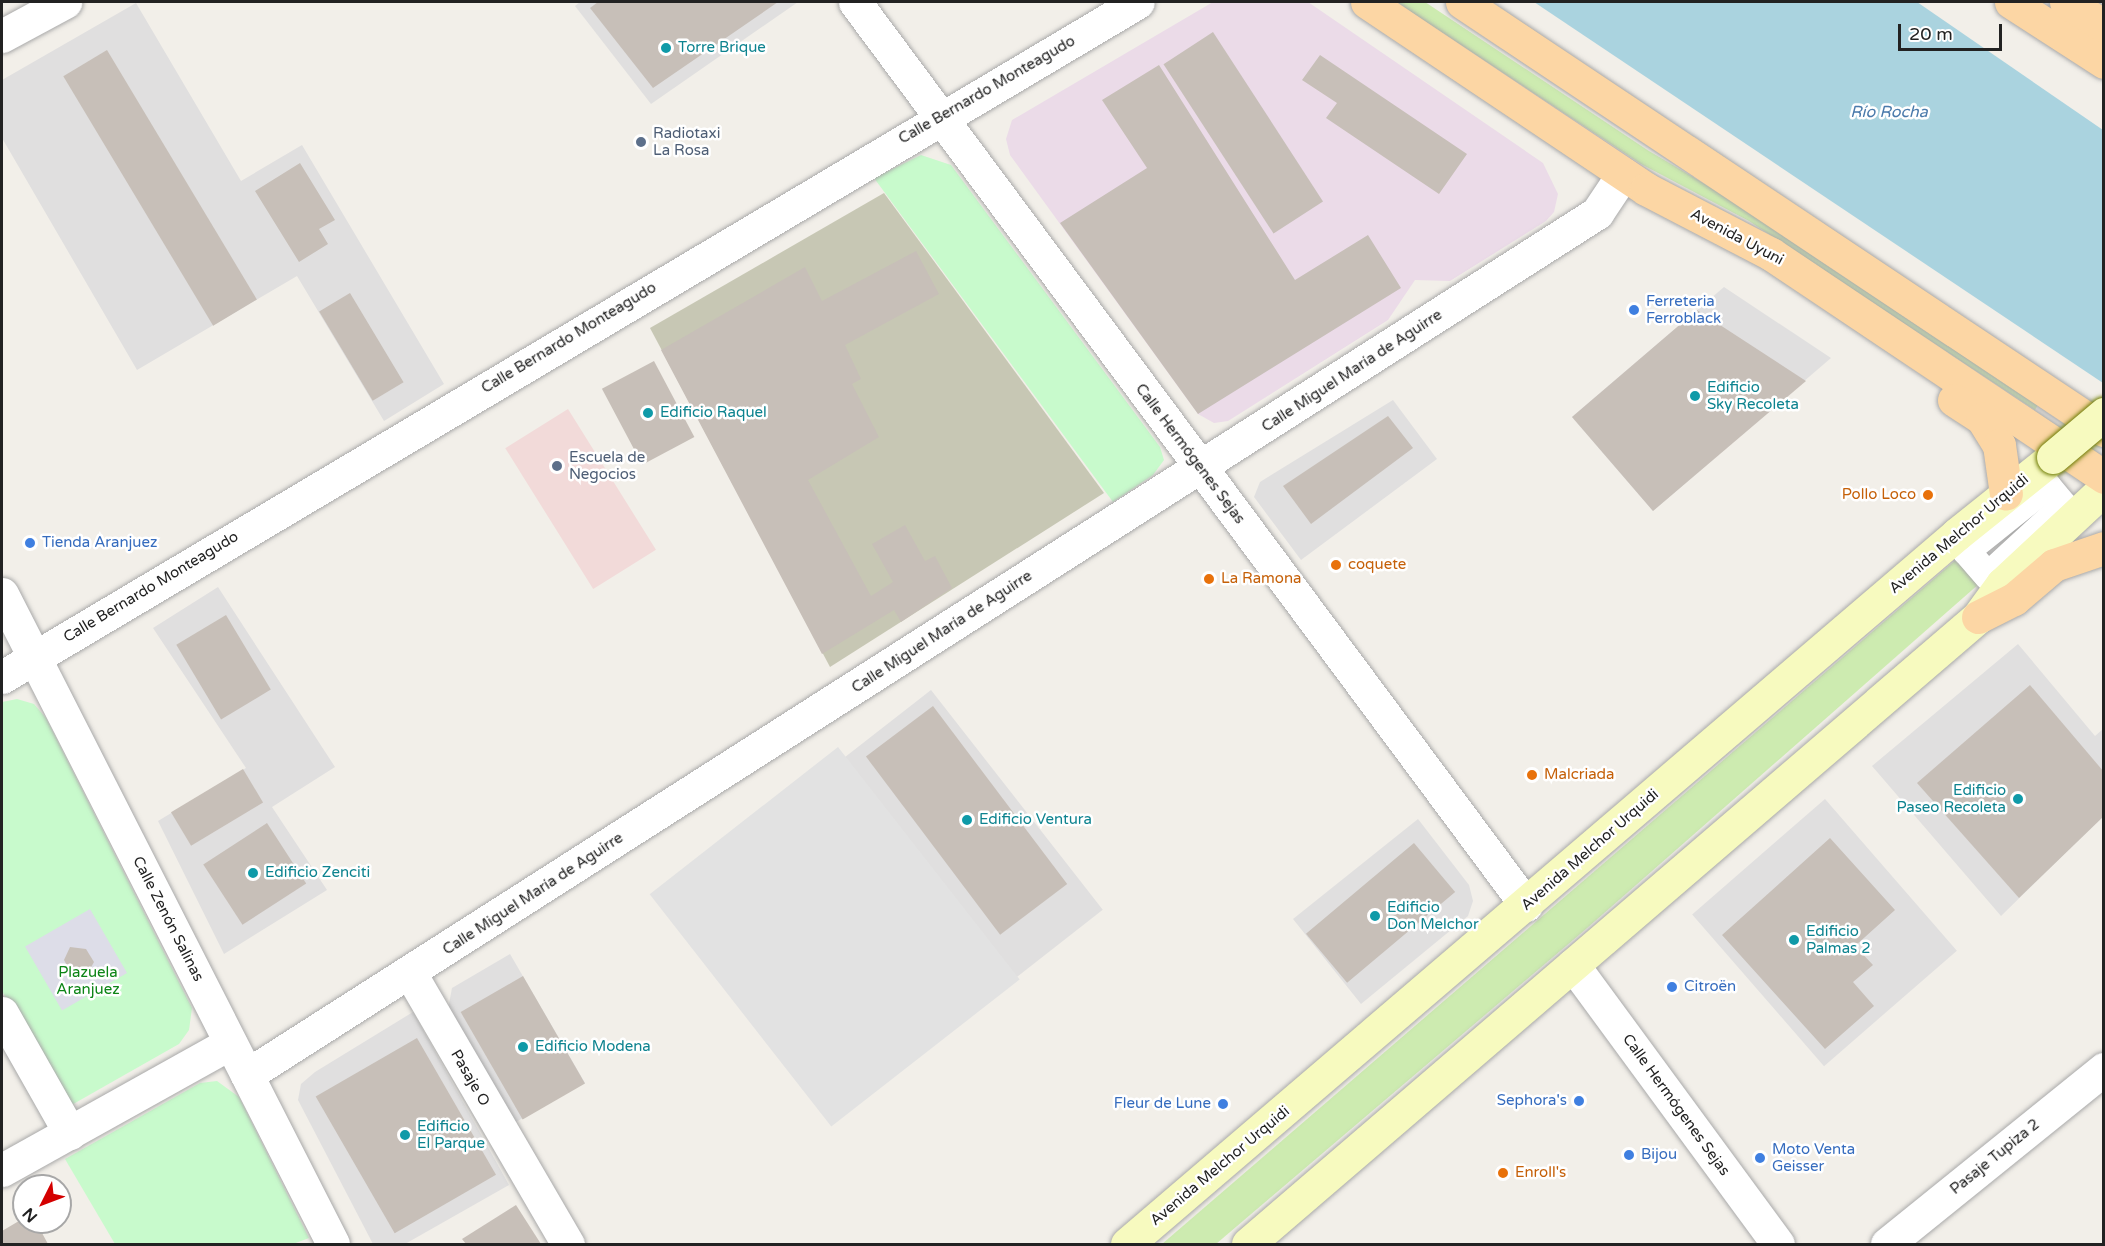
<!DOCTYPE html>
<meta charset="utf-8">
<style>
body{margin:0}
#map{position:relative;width:2105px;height:1246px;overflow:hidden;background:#f2efe9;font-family:"Varela Round",sans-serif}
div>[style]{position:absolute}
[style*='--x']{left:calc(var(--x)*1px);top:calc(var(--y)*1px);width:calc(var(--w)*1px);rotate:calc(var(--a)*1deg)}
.residential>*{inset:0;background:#e0dfdf;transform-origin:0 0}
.commercial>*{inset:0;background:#f2dad9;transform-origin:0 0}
.industrial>*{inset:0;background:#ebdbe8}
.construction>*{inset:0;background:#c7c7b4}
.grass>*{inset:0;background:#cdebb0}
.park>*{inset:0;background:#c8facc}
.parking>*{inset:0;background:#e2e2e2;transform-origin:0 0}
.plaza>*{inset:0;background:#dddde8;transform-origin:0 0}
.water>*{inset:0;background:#aad3df}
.building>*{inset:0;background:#c7bfb8;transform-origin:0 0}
.roads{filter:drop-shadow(0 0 2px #a9a9a9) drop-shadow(0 0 2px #a9a9a9)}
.pedestrian>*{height:28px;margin:-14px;padding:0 14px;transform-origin:14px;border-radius:14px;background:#fff}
.minor>*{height:33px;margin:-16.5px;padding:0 16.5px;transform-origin:16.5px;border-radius:16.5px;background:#fff}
.secondary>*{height:33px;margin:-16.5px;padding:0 16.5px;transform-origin:16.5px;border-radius:16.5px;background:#f7fabf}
.primary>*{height:33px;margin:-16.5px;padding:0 16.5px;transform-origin:16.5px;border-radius:16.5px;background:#fcd6a4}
.bridges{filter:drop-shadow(0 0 2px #707d05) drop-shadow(0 0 2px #707d05)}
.secondary-bridge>*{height:33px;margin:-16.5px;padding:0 16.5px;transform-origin:16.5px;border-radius:16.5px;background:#f7fabf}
.dots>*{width:16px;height:16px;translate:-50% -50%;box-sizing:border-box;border:3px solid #fff;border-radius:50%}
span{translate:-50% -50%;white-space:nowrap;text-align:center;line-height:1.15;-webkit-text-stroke:5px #fff;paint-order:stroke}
.culture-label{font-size:15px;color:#0d838f}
.left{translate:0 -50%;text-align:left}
.right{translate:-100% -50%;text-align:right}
.street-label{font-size:15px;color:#222}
.service-label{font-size:15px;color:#4e5e75}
.shop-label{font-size:15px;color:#366cbe}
.food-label{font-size:15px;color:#c56008}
.park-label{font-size:15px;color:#0c8416}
.water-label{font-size:16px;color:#4a7aab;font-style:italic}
.frame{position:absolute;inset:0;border:3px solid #222;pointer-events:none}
.north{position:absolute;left:12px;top:1174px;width:60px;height:60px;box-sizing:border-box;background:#fff;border:2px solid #a7a7a7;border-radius:50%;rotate:228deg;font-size:16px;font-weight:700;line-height:24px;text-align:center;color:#222}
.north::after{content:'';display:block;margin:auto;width:21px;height:27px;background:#d40000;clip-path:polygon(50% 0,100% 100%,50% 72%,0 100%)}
.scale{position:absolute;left:1898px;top:24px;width:104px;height:27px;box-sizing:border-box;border:3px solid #222;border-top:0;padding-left:8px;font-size:18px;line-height:21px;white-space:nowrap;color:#222;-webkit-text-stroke:4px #fff;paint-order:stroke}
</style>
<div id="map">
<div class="residential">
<div style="clip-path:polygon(580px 2px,798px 2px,651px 104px,575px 6px)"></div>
<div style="clip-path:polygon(136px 3px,241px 181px,302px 145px,444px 384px,384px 421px,297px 276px,137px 370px,2px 138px,2px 80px)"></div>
<div style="clip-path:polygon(1724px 287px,1831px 358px,1653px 511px,1572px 417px)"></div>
<div style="clip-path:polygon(1393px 400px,1437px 459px,1301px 560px,1254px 497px,1260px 482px)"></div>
<div style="clip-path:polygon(218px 587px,335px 767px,272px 807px,327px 890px,224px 954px,158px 821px,246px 768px,153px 628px)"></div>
<div style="clip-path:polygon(2018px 644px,2095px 736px,2103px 729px,2103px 816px,2001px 916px,1872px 766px)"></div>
<div style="left:931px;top:690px;width:279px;height:109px;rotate:52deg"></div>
<div style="left:1825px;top:799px;width:201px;height:176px;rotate:49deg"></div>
<div style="clip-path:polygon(1418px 819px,1469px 885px,1473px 901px,1468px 916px,1361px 1004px,1293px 919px)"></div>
<div style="clip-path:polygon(510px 954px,585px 1083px,514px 1123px,448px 1009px,452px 988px)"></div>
<div style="clip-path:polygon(413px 1012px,509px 1185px,405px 1244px,373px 1244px,298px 1100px,301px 1084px,315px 1072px)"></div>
</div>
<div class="commercial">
<div style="left:568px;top:409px;width:166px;height:74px;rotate:58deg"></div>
</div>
<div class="industrial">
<div style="clip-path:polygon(1213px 2px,1308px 2px,1543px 163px,1558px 194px,1554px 212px,1546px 221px,1450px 281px,1415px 280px,1388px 320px,1228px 421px,1214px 423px,1198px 414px,1010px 155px,1006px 139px,1012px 120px)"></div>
</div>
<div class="construction">
<div style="clip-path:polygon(884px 193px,1104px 493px,830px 667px,650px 328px)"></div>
</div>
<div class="grass">
<div style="clip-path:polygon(1396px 2px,1425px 2px,1649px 151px,1754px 213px,2039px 403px,2035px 410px,1749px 221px,1641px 164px)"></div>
<div style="clip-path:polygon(1966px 551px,1988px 576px,1586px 929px,1216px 1244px,1162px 1244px)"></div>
</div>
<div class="park">
<div style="clip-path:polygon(921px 155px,951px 165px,1160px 447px,1164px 460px,1153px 475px,1113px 502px,874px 178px)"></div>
<div style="clip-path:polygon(17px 699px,34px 704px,46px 718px,192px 1008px,189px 1030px,179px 1044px,68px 1107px,2px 991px,2px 702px)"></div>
<div style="clip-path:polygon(217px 1081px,239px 1097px,309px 1238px,293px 1244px,115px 1244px,65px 1159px,200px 1083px)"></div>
</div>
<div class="parking">
<div style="left:838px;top:747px;width:295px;height:239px;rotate:52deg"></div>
</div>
<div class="plaza">
<div style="left:90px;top:909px;width:74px;height:75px;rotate:60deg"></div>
</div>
<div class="water">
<div style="clip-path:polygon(1534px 2px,1917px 2px,2103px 130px,2103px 383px)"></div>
</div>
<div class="building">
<div style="clip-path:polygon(598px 2px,778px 2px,653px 88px,590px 8px)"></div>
<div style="left:1213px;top:32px;width:202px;height:59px;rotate:57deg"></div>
<div style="left:107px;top:50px;width:291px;height:51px;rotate:59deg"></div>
<div style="clip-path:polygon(1320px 55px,1467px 154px,1439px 194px,1326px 118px,1337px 103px,1302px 80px)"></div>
<div style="clip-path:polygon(1159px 65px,1295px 280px,1368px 235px,1401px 288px,1198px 414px,1060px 223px,1147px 168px,1102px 100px)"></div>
<div style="clip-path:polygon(300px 163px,335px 220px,319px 229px,328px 244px,299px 262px,255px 191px)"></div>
<div style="clip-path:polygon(916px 251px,939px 294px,845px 345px,861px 379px,852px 384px,879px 437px,808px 480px,871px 596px,893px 582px,872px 544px,905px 525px,925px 561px,935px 556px,952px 588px,901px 622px,894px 610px,822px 654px,661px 350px,805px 267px,822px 301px)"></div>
<div style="left:350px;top:293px;width:104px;height:36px;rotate:59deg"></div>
<div style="clip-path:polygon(1697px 310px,1806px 381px,1653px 511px,1572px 417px)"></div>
<div style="left:654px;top:361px;width:86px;height:59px;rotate:62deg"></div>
<div style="clip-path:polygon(1388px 416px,1413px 448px,1311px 524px,1283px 486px)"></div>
<div style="left:226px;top:615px;width:87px;height:58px;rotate:59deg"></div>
<div style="clip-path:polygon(2030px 685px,2104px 772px,2104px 816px,2019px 898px,1917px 783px)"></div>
<div style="left:933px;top:706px;width:223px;height:84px;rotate:53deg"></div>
<div style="left:243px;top:769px;width:39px;height:84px;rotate:59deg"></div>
<div style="left:267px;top:823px;width:72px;height:76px;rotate:57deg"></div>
<div style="clip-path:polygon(1830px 838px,1895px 910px,1855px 946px,1873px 965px,1853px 982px,1874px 1006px,1825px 1049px,1722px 935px)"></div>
<div style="left:1414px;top:843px;width:64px;height:141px;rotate:50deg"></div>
<div style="clip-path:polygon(70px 947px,86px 949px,94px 962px,86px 976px,71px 973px,64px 960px)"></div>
<div style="left:523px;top:976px;width:124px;height:72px;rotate:60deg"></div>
<div style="left:417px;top:1038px;width:158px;height:117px;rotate:60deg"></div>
<div style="clip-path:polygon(516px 1205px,541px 1244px,466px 1244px,462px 1239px)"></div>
<div style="clip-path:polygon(24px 1218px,24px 1222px,36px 1222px,48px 1244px,2px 1244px,2px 1231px)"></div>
</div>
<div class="roads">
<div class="pedestrian">
<div style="--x:2047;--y:486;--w:26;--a:50"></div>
<div style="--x:2064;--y:506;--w:103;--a:137.4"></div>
<div style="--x:1988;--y:576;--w:33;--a:-131"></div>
<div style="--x:1966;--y:551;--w:104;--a:-38.7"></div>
</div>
<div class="minor">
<div style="--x:855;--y:2;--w:1125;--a:53.38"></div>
<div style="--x:2;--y:36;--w:72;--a:-28.4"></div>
<div style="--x:2;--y:594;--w:729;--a:63.01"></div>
<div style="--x:2;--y:677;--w:1321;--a:-30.72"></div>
<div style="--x:1573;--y:965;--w:346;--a:53.7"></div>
<div style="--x:410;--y:973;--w:314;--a:59.8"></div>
<div style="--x:2;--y:1013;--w:138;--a:60.5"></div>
<div style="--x:247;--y:1075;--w:1602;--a:-32.56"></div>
<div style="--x:1597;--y:213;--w:47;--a:-56.3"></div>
<div style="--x:2;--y:1170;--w:261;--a:-29.1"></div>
<div style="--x:1887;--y:1244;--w:279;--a:-38.9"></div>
</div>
<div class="secondary">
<div style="--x:1127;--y:1244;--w:1092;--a:-40.54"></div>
<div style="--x:1957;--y:534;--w:123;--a:-38.7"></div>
<div style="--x:1248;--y:1244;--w:962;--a:-40.66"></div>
<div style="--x:1978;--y:617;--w:41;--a:-54"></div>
<div style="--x:2002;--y:584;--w:139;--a:-43"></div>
</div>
<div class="primary">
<div style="--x:1367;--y:2;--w:336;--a:33.8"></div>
<div style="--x:1646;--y:189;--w:141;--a:27.5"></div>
<div style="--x:1771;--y:254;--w:401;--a:33.8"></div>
<div style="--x:1462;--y:2;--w:772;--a:33.69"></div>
<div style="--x:2011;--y:2;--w:111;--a:32.8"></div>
<div style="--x:2066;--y:2;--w:45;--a:32.3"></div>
<div style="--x:1954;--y:400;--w:33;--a:33"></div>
<div style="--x:1982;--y:418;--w:32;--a:58"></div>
<div style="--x:1999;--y:445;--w:49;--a:81.9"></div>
<div style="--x:1978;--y:617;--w:40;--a:-26.6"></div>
<div style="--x:2014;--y:599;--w:52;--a:-40.4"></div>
<div style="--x:2054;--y:565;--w:53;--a:-18.8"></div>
</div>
</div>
<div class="bridges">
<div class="secondary-bridge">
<div style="--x:2053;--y:457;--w:67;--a:-40.1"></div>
</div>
</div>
<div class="dots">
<div style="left:666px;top:48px;background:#0f9aa8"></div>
<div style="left:641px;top:142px;background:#5c6f8a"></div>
<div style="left:1634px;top:310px;background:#3f7fe0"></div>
<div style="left:1695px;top:396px;background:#0f9aa8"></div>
<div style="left:648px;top:413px;background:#0f9aa8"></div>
<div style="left:557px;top:466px;background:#5c6f8a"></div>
<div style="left:1928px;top:495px;background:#e8710a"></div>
<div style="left:30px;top:543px;background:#3f7fe0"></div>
<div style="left:1336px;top:565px;background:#e8710a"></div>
<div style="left:1209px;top:579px;background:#e8710a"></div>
<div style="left:1532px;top:775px;background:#e8710a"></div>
<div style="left:2018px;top:799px;background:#0f9aa8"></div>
<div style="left:967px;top:820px;background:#0f9aa8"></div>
<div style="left:253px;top:873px;background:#0f9aa8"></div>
<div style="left:1375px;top:916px;background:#0f9aa8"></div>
<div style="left:1794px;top:940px;background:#0f9aa8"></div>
<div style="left:1672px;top:987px;background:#3f7fe0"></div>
<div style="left:523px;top:1047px;background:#0f9aa8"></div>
<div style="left:1579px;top:1101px;background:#3f7fe0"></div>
<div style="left:1223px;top:1104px;background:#3f7fe0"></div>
<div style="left:405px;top:1135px;background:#0f9aa8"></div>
<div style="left:1629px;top:1155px;background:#3f7fe0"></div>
<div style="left:1760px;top:1158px;background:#3f7fe0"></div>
<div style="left:1503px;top:1173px;background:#e8710a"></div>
</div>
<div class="culture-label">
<span class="left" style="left:678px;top:48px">Torre Brique</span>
<span class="left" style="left:1707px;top:396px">Edificio<br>Sky Recoleta</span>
<span class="left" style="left:660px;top:413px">Edificio Raquel</span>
<span class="right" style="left:2006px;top:799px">Edificio<br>Paseo Recoleta</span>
<span class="left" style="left:979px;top:820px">Edificio Ventura</span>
<span class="left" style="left:265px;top:873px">Edificio Zenciti</span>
<span class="left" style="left:1387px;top:916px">Edificio<br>Don Melchor</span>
<span class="left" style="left:1806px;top:940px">Edificio<br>Palmas 2</span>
<span class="left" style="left:535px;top:1047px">Edificio Modena</span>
<span class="left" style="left:417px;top:1135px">Edificio<br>El Parque</span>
</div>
<div class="street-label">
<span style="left:987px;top:90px;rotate:-30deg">Calle Bernardo Monteagudo</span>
<span style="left:1737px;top:237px;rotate:28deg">Avenida Uyuni</span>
<span style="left:569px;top:338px;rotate:-31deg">Calle Bernardo Monteagudo</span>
<span style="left:1352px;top:371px;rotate:-33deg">Calle Miguel María de Aguirre</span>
<span style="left:1190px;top:454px;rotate:53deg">Calle Hermógenes Sejas</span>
<span style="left:1959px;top:534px;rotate:-40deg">Avenida Melchor Urquidi</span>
<span style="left:151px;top:587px;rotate:-31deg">Calle Bernardo Monteagudo</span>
<span style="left:942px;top:632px;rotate:-33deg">Calle Miguel María de Aguirre</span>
<span style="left:1590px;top:850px;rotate:-41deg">Avenida Melchor Urquidi</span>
<span style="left:533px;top:894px;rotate:-33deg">Calle Miguel María de Aguirre</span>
<span style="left:168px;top:919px;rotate:63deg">Calle Zenón Salinas</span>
<span style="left:470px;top:1078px;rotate:60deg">Pasaje O</span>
<span style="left:1676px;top:1105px;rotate:54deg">Calle Hermógenes Sejas</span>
<span style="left:1995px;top:1157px;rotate:-39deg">Pasaje Tupiza 2</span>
<span style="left:1220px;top:1166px;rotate:-40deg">Avenida Melchor Urquidi</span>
</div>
<div class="service-label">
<span class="left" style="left:653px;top:142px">Radiotaxi<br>La Rosa</span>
<span class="left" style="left:569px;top:466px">Escuela de<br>Negocios</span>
</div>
<div class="shop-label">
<span class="left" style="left:1646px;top:310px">Ferreteria<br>Ferroblack</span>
<span class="left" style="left:42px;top:543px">Tienda Aranjuez</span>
<span class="left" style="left:1684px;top:987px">Citroën</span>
<span class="right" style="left:1567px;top:1101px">Sephora's</span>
<span class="right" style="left:1211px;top:1104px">Fleur de Lune</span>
<span class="left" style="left:1772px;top:1158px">Moto Venta<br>Geisser</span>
<span class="left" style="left:1641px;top:1155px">Bijou</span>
</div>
<div class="food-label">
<span class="right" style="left:1916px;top:495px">Pollo Loco</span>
<span class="left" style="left:1348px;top:565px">coquete</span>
<span class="left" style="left:1221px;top:579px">La Ramona</span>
<span class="left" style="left:1544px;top:775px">Malcriada</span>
<span class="left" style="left:1515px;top:1173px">Enroll's</span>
</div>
<div class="park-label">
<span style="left:88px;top:981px">Plazuela<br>Aranjuez</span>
</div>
<div class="water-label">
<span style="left:1889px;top:112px">Río Rocha</span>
</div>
<div class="frame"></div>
<div class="north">N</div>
<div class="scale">20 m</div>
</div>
